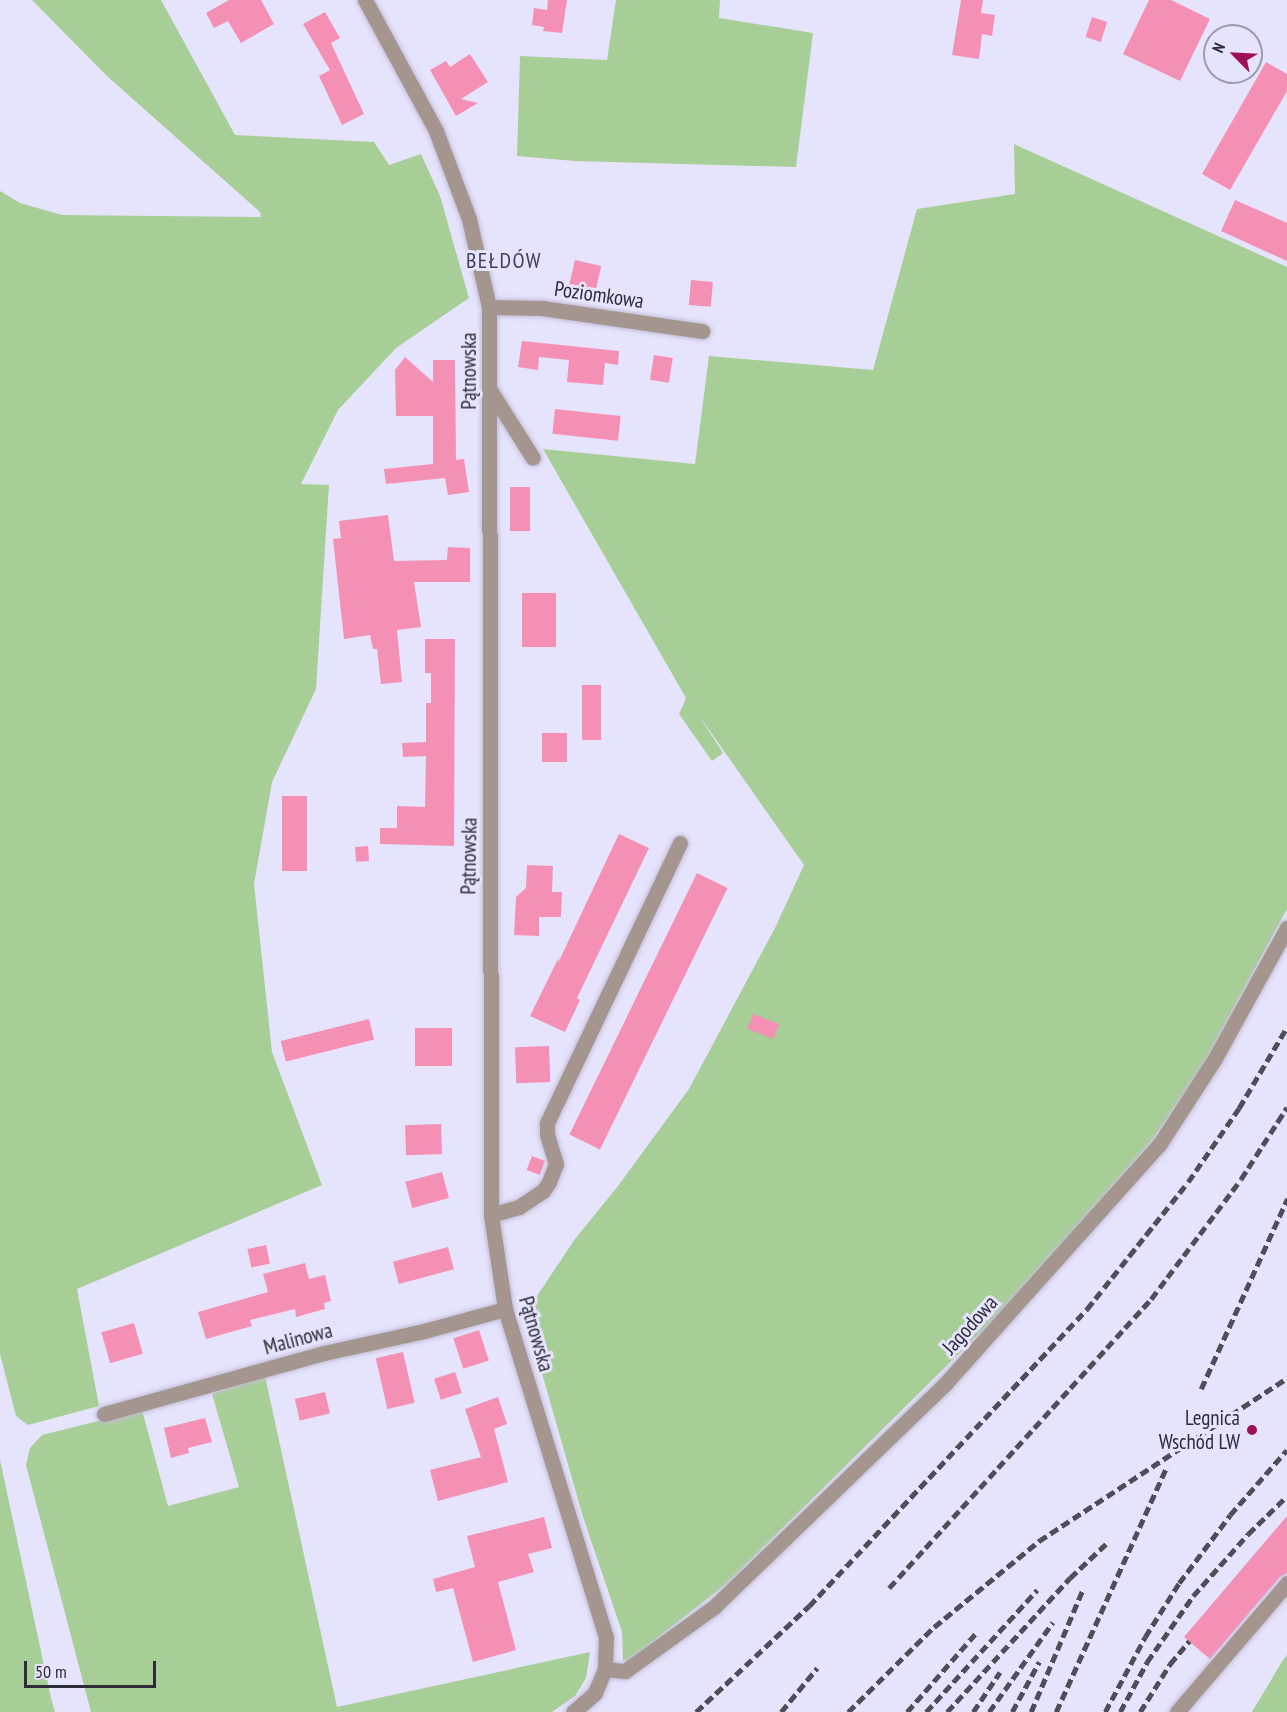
<!DOCTYPE html>
<meta charset="utf-8">
<style>
body{margin:0}
#map{position:relative;width:1287px;height:1712px;overflow:hidden;background:#e6e3fd;font-family:"PT Sans Narrow",sans-serif}
div>[style]{position:absolute}
[style*='--x']{left:calc(var(--x)*1px);top:calc(var(--y)*1px);width:calc(var(--w)*1px);rotate:calc(var(--a)*1deg)}
.green>*{inset:0;background:#a8ce97}
.building>*{inset:0;background:#f590b5;transform-origin:0 0}
.roads{filter:drop-shadow(0 0 2px #c1bed6) drop-shadow(0 0 2px #c1bed6)}
.minor>*{height:15px;margin:-7.5px;padding:0 7.5px;transform-origin:7.5px;border-radius:7.5px;background:#a4968e}
.rail>*{height:4.5px;margin-top:-2.25px;transform-origin:0;background:repeating-linear-gradient(90deg,#4f4d5c 0 9px,transparent 0 13.5px)}
.dots>*{width:16px;height:16px;translate:-50% -50%;box-sizing:border-box;border:3px solid #e6e3fd;border-radius:50%}
span{translate:-50% -50%;white-space:nowrap;text-align:center;line-height:1.15;-webkit-text-stroke:6px #e6e3fd;paint-order:stroke}
.street-label{font-size:21px;color:#2e2c38}
.poi-label{font-size:21px;color:#2e2c38}
.right{translate:-100% -50%;text-align:right}
.neighbourhood-label{font-size:22px;color:#45415b;letter-spacing:1.5px}
.north{position:absolute;left:1203px;top:24px;width:60px;height:60px;box-sizing:border-box;background:#e6e3fd;border:2px solid #9c9aae;border-radius:50%;rotate:294deg;font-size:16px;font-weight:700;line-height:24px;text-align:center;color:#2e2c38}
.north::after{content:'';display:block;margin:auto;width:21px;height:27px;background:#9e0f5a;clip-path:polygon(50% 0,100% 100%,50% 72%,0 100%)}
.scale{position:absolute;left:24px;top:1661px;width:132px;height:27px;box-sizing:border-box;border:3px solid #2e2c38;border-top:0;padding-left:8px;font-size:18px;line-height:21px;white-space:nowrap;color:#2e2c38;-webkit-text-stroke:4px #e6e3fd;paint-order:stroke}
</style>
<div id="map">
<div class="green">
<div style="clip-path:polygon(32px 0,161px 0,235px 135px,374px 142px,389px 165px,421px 154px,440px 196px,469px 298px,396px 348px,338px 410px,301px 484px,329px 485px,316px 689px,272px 782px,254px 884px,272px 1052px,322px 1185px,77px 1289px,99px 1406px,28px 1425px,16px 1416px,0 1354px,0 191px,20px 203px,62px 215px,261px 217px,260px 212px,107px 76px)"></div>
<div style="clip-path:polygon(616px 0,720px 0,719px 18px,813px 33px,796px 167px,575px 161px,517px 156px,520px 56px,607px 60px)"></div>
<div style="clip-path:polygon(1014px 144px,1287px 267px,1287px 909px,1204px 1063px,1153px 1139px,1006px 1307px,726px 1584px,628px 1661px,623px 1660px,622px 1632px,583px 1517px,525px 1314px,575px 1239px,618px 1186px,689px 1089px,775px 928px,804px 865px,698px 714px,723px 753px,712px 761px,679px 714px,686px 698px,543px 449px,695px 464px,709px 356px,873px 370px,917px 209px,1015px 194px)"></div>
<div style="clip-path:polygon(265px 1376px,337px 1707px,590px 1652px,586px 1678px,575px 1696px,552px 1712px,91px 1712px,26px 1465px,30px 1448px,42px 1435px,142px 1410px,168px 1506px,239px 1487px,212px 1394px)"></div>
<div style="clip-path:polygon(0 1460px,51px 1698px,55px 1712px,0 1712px)"></div>
<div style="clip-path:polygon(1287px 1655px,1287px 1712px,1252px 1712px,1283px 1660px)"></div>
</div>
<div class="building">
<div style="clip-path:polygon(229px 0,261px 0,274px 24px,241px 43px,228px 21px,214px 28px,206px 13px)"></div>
<div style="clip-path:polygon(548px 0,567px 0,562px 33px,543px 31px,544px 27px,532px 25px,534px 8px,547px 10px)"></div>
<div style="clip-path:polygon(961px 0,983px 0,981px 13px,995px 15px,992px 36px,982px 34px,979px 59px,952px 55px)"></div>
<div style="clip-path:polygon(1149px 0,1171px 0,1210px 19px,1180px 81px,1123px 54px)"></div>
<div style="clip-path:polygon(325px 12px,340px 38px,331px 43px,364px 114px,342px 125px,319px 76px,330px 70px,303px 24px)"></div>
<div style="left:1092px;top:17px;width:16px;height:21px;rotate:18deg"></div>
<div style="clip-path:polygon(470px 54px,488px 82px,461px 99px,478px 103px,456px 116px,430px 70px,446px 61px,450px 67px)"></div>
<div style="clip-path:polygon(1266px 62px,1287px 74px,1287px 91px,1230px 190px,1202px 174px)"></div>
<div style="clip-path:polygon(1235px 200px,1287px 223px,1287px 261px,1221px 231px)"></div>
<div style="left:575px;top:260px;width:27px;height:30px;rotate:13deg"></div>
<div style="left:691px;top:280px;width:22px;height:25px;rotate:5deg"></div>
<div style="clip-path:polygon(522px 341px,619px 351px,618px 365px,605px 363px,603px 385px,567px 382px,569px 360px,539px 357px,538px 370px,518px 367px)"></div>
<div style="left:654px;top:355px;width:19px;height:25px;rotate:9deg"></div>
<div style="clip-path:polygon(405px 357px,433px 382px,433px 360px,455px 360px,456px 460px,464px 459px,469px 492px,448px 495px,445px 478px,386px 484px,384px 469px,433px 464px,433px 416px,396px 416px,395px 370px)"></div>
<div style="left:555px;top:409px;width:66px;height:25px;rotate:6deg"></div>
<div style="left:510px;top:487px;width:20px;height:44px"></div>
<div style="clip-path:polygon(388px 515px,394px 561px,447px 560px,448px 547px,470px 548px,470px 582px,414px 582px,421px 627px,397px 630px,402px 682px,381px 684px,377px 649px,373px 649px,370px 635px,344px 639px,333px 539px,341px 538px,339px 521px)"></div>
<div style="left:522px;top:593px;width:34px;height:54px"></div>
<div style="clip-path:polygon(425px 639px,455px 639px,454px 846px,380px 844px,380px 828px,397px 828px,397px 806px,425px 807px,426px 756px,403px 757px,402px 743px,426px 742px,426px 703px,431px 703px,431px 673px,425px 673px)"></div>
<div style="left:582px;top:685px;width:19px;height:55px"></div>
<div style="left:542px;top:733px;width:25px;height:29px"></div>
<div style="left:282px;top:796px;width:25px;height:75px"></div>
<div style="clip-path:polygon(619px 834px,649px 848px,577px 998px,580px 1000px,565px 1032px,530px 1016px,559px 957px,558px 963px)"></div>
<div style="left:368px;top:846px;width:15px;height:13px;rotate:86deg"></div>
<div style="clip-path:polygon(527px 865px,553px 866px,552px 892px,562px 892px,561px 917px,539px 917px,539px 936px,514px 935px,516px 897px,526px 888px)"></div>
<div style="left:697px;top:873px;width:34px;height:291px;rotate:26deg"></div>
<div style="left:753px;top:1014px;width:28px;height:16px;rotate:21deg"></div>
<div style="left:369px;top:1019px;width:21px;height:91px;rotate:76deg"></div>
<div style="left:415px;top:1028px;width:37px;height:38px"></div>
<div style="left:549px;top:1046px;width:36px;height:34px;rotate:88deg"></div>
<div style="left:441px;top:1124px;width:30px;height:36px;rotate:88deg"></div>
<div style="left:532px;top:1156px;width:14px;height:15px;rotate:21deg"></div>
<div style="left:442px;top:1172px;width:27px;height:38px;rotate:75deg"></div>
<div style="left:266px;top:1245px;width:19px;height:19px;rotate:78deg"></div>
<div style="left:448px;top:1247px;width:23px;height:57px;rotate:75deg"></div>
<div style="clip-path:polygon(305px 1263px,309px 1279px,325px 1275px,331px 1301px,324px 1303px,325px 1309px,296px 1317px,295px 1309px,250px 1320px,252px 1326px,206px 1339px,198px 1312px,268px 1292px,263px 1274px)"></div>
<div style="left:134px;top:1323px;width:32px;height:34px;rotate:74deg"></div>
<div style="left:479px;top:1330px;width:32px;height:27px;rotate:72deg"></div>
<div style="left:403px;top:1352px;width:52px;height:28px;rotate:77deg"></div>
<div style="left:455px;top:1372px;width:22px;height:22px;rotate:72deg"></div>
<div style="left:325px;top:1392px;width:22px;height:31px;rotate:77deg"></div>
<div style="clip-path:polygon(498px 1397px,507px 1424px,494px 1429px,508px 1482px,438px 1501px,430px 1470px,481px 1457px,465px 1409px)"></div>
<div style="clip-path:polygon(205px 1418px,212px 1442px,188px 1448px,189px 1453px,171px 1458px,164px 1428px)"></div>
<div style="clip-path:polygon(1287px 1516px,1287px 1573px,1280px 1577px,1210px 1659px,1184px 1637px)"></div>
<div style="clip-path:polygon(544px 1517px,552px 1548px,528px 1554px,534px 1572px,498px 1582px,516px 1650px,473px 1662px,453px 1588px,436px 1592px,433px 1579px,475px 1567px,467px 1536px)"></div>
</div>
<div class="roads">
<div class="minor">
<div style="--x:365;--y:0;--w:149;--a:61.5"></div>
<div style="--x:436;--y:131;--w:94;--a:69.4"></div>
<div style="--x:469;--y:219;--w:90;--a:77.2"></div>
<div style="--x:489;--y:307;--w:908;--a:89.87"></div>
<div style="--x:491;--y:1215;--w:95;--a:81.5"></div>
<div style="--x:505;--y:1309;--w:343;--a:72.9"></div>
<div style="--x:606;--y:1637;--w:32;--a:92"></div>
<div style="--x:605;--y:1669;--w:26;--a:113"></div>
<div style="--x:595;--y:1693;--w:29;--a:139"></div>
<div style="--x:489;--y:307;--w:53;--a:1.1"></div>
<div style="--x:542;--y:308;--w:162;--a:8.2"></div>
<div style="--x:490;--y:390;--w:80;--a:57.7"></div>
<div style="--x:491;--y:1215;--w:29;--a:-16"></div>
<div style="--x:519;--y:1207;--w:29;--a:-34"></div>
<div style="--x:543;--y:1191;--w:11;--a:-56"></div>
<div style="--x:549;--y:1182;--w:19;--a:-69"></div>
<div style="--x:556;--y:1164;--w:30;--a:-107"></div>
<div style="--x:547;--y:1135;--w:12;--a:-90"></div>
<div style="--x:547;--y:1123;--w:310;--a:-64.6"></div>
<div style="--x:104;--y:1414;--w:228;--a:-15.5"></div>
<div style="--x:324;--y:1353;--w:102;--a:-12.4"></div>
<div style="--x:424;--y:1331;--w:84;--a:-15.2"></div>
<div style="--x:605;--y:1669;--w:20;--a:6"></div>
<div style="--x:625;--y:1671;--w:110;--a:-35.7"></div>
<div style="--x:714;--y:1607;--w:321;--a:-44"></div>
<div style="--x:945;--y:1384;--w:321;--a:-48.2"></div>
<div style="--x:1159;--y:1145;--w:101;--a:-57.1"></div>
<div style="--x:1214;--y:1060;--w:151;--a:-61.1"></div>
<div style="--x:1177;--y:1712;--w:170;--a:-49.5"></div>
</div>
</div>
<div class="rail">
<div style="--x:1201;--y:1389;--w:209;--a:-65.6"></div>
<div style="--x:889;--y:1588;--w:390;--a:-47.8"></div>
<div style="--x:1151;--y:1299;--w:150;--a:-53.1"></div>
<div style="--x:1241;--y:1179;--w:85;--a:-57.4"></div>
<div style="--x:696;--y:1712;--w:155;--a:-43.2"></div>
<div style="--x:809;--y:1606;--w:407;--a:-46.9"></div>
<div style="--x:1087;--y:1309;--w:162;--a:-51.5"></div>
<div style="--x:1188;--y:1182;--w:90;--a:-55.4"></div>
<div style="--x:1239;--y:1108;--w:94;--a:-59.3"></div>
<div style="--x:781;--y:1712;--w:57;--a:-50.7"></div>
<div style="--x:848;--y:1712;--w:121;--a:-44.7"></div>
<div style="--x:934;--y:1627;--w:136;--a:-39.3"></div>
<div style="--x:1039;--y:1541;--w:297;--a:-33.3"></div>
<div style="--x:907;--y:1712;--w:105;--a:-48.9"></div>
<div style="--x:926;--y:1712;--w:165;--a:-47.7"></div>
<div style="--x:947;--y:1712;--w:182;--a:-47.5"></div>
<div style="--x:1070;--y:1578;--w:52;--a:-43.5"></div>
<div style="--x:973;--y:1712;--w:48;--a:-56"></div>
<div style="--x:989;--y:1712;--w:110;--a:-54.6"></div>
<div style="--x:1012;--y:1712;--w:57;--a:-61.6"></div>
<div style="--x:1031;--y:1712;--w:131;--a:-67.1"></div>
<div style="--x:1056;--y:1712;--w:270;--a:-65.7"></div>
<div style="--x:1105;--y:1712;--w:85;--a:-61.9"></div>
<div style="--x:1145;--y:1637;--w:64;--a:-57.8"></div>
<div style="--x:1179;--y:1583;--w:85;--a:-53.1"></div>
<div style="--x:1230;--y:1515;--w:86;--a:-48.8"></div>
<div style="--x:1120;--y:1712;--w:57;--a:-61.6"></div>
<div style="--x:1147;--y:1662;--w:80;--a:-55.1"></div>
<div style="--x:1193;--y:1596;--w:83;--a:-48.4"></div>
<div style="--x:1248;--y:1534;--w:54;--a:-44.3"></div>
<div style="--x:1140;--y:1712;--w:57;--a:-58"></div>
<div style="--x:1170;--y:1664;--w:30;--a:-50"></div>
</div>
<div class="dots">
<div style="left:1252px;top:1430px;background:#9e0f5a"></div>
</div>
<div class="street-label">
<span style="left:599px;top:295px;rotate:8deg">Poziomkowa</span>
<span style="left:469px;top:371px;rotate:-90deg">Pątnowska</span>
<span style="left:469px;top:856px;rotate:-89deg">Pątnowska</span>
<span style="left:970px;top:1325px;rotate:-48deg">Jagodowa</span>
<span style="left:536px;top:1334px;rotate:74deg">Pątnowska</span>
<span style="left:298px;top:1339px;rotate:-15deg">Malinowa</span>
</div>
<div class="poi-label">
<span class="right" style="left:1240px;top:1430px">Legnica<br>Wschód LW</span>
</div>
<div class="neighbourhood-label">
<span style="left:504px;top:261px">BEŁDÓW</span>
</div>
<div class="north">N</div>
<div class="scale">50 m</div>
</div>
